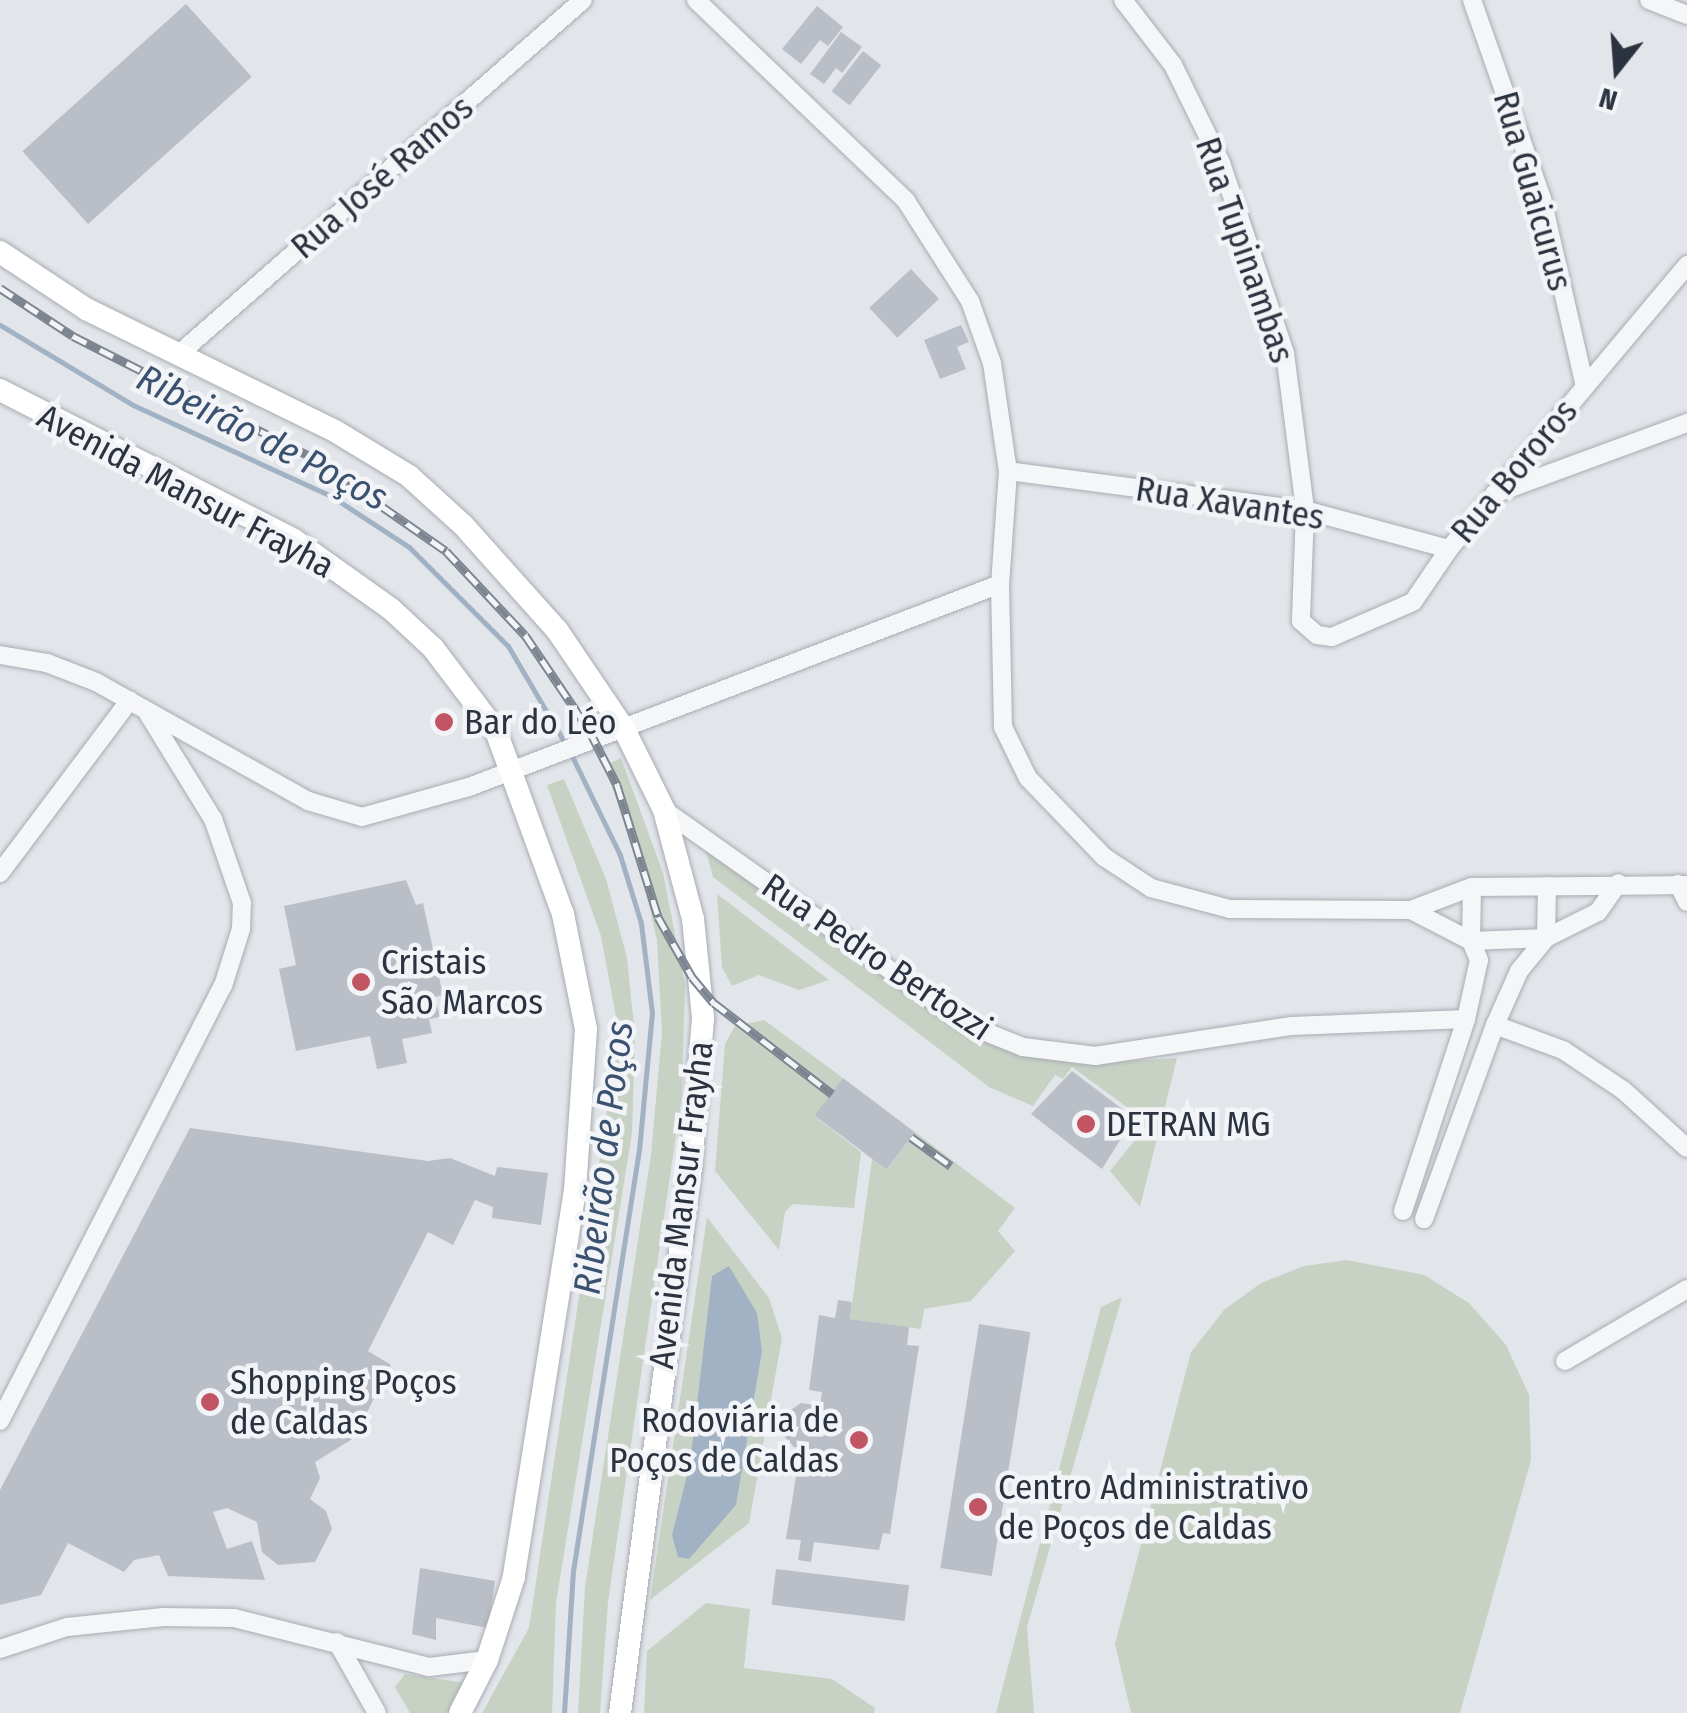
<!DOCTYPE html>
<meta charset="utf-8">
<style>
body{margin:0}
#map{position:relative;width:1687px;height:1713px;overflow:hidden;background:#e2e5e9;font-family:"Fira Sans Condensed",sans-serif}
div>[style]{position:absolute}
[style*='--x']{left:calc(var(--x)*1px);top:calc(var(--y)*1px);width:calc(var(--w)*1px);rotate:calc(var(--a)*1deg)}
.green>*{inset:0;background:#c8d2c4}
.water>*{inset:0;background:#a1b2c5}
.stream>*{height:5px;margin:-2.5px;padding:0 2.5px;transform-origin:2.5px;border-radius:2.5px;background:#a1b2c5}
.building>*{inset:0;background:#babec6;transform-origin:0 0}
.roads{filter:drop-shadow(0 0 2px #a8acb3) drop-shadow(0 0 2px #a8acb3)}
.minor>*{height:18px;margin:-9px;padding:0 9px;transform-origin:9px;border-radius:9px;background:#f5f6f8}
.major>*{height:22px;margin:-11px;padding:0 11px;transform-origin:11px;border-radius:11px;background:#fff}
.rail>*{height:9px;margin-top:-4.5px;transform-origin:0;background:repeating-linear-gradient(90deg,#f2f4f7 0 15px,#7d8591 0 30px);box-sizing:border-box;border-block:2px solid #7d8591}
.dots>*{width:28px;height:28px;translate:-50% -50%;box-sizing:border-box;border:5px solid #f2f4f7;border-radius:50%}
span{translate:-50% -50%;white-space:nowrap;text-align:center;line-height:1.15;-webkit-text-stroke:9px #f2f4f7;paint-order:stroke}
.street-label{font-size:35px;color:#2c3340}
.poi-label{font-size:35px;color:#2c3340}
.left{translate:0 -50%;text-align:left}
.right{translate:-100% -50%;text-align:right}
.water-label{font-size:38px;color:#3a516f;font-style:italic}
.north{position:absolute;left:1567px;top:20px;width:100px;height:100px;-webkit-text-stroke:8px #f2f4f7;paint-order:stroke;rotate:197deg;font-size:28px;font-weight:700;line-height:40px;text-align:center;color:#2c3340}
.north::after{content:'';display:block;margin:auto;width:35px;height:45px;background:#2c3340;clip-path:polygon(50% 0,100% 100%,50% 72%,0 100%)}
</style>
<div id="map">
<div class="green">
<div style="clip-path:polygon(621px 758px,663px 873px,685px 985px,682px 1094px,608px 1602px,600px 1713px,578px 1713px,585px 1587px,651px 1155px,662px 1033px,657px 940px,637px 853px,604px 766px)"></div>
<div style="clip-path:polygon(564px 779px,606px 879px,627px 958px,635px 1036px,632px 1133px,556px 1603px,552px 1713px,482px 1713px,529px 1628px,611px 1084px,616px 1017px,601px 936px,547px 785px)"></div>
<div style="clip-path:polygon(703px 840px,975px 1032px,1075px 1064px,1177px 1058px,1140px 1207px,1110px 1171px,1143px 1130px,1139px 1116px,1072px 1067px,1063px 1079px,1055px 1075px,1033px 1106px,989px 1087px,713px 877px)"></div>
<div style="clip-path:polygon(717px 894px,725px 900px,829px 980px,799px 990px,759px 975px,732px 986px,722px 967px)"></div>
<div style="clip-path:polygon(764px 1020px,843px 1078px,815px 1116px,861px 1152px,854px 1208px,793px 1204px,785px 1212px,779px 1250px,715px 1171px,725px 1044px,735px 1026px)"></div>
<div style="clip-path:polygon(915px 1132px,1015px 1208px,998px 1231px,1015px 1251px,971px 1301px,924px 1309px,921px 1329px,850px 1319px,872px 1159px,887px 1170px)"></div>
<div style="clip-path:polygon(707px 1217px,769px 1298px,782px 1338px,749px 1523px,650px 1600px)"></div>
<div style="clip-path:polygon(1347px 1260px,1424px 1275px,1469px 1303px,1506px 1345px,1529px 1395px,1531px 1460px,1460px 1713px,1131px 1713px,1115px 1644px,1191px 1352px,1224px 1310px,1261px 1283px,1304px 1266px)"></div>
<div style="clip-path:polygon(1122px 1297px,1027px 1627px,1034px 1713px,996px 1713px,1101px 1307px)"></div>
<div style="clip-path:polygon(706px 1603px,750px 1609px,744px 1668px,832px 1679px,875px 1708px,874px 1713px,644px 1713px,647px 1651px)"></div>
<div style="clip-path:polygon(405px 1674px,466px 1683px,455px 1713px,410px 1713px,395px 1687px)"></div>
</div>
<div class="water">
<div style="clip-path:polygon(729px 1266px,757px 1313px,762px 1351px,736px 1505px,689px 1559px,678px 1557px,672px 1535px,690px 1464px,712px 1276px)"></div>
</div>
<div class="stream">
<div style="--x:0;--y:325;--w:155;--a:31"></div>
<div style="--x:133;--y:405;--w:218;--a:24.7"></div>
<div style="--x:331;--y:496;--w:93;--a:33.2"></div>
<div style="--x:409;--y:547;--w:140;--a:45"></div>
<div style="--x:508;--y:646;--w:115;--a:59.6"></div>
<div style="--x:564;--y:1713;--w:142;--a:-86.4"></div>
<div style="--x:573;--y:1571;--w:426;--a:-81.1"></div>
<div style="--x:639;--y:1150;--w:138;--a:-84.6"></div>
<div style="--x:652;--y:1013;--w:91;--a:-97"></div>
<div style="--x:641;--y:923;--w:71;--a:-107.2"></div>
<div style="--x:620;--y:855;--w:112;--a:-115.9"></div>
</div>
<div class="building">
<div style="left:186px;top:4px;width:98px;height:220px;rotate:48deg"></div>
<div style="clip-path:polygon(817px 6px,843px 27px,828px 46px,820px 40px,801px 64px,782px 49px)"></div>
<div style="clip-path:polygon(841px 32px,862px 47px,842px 73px,836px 68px,824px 84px,810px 74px)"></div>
<div style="left:863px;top:51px;width:23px;height:51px;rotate:38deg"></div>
<div style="left:911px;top:269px;width:41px;height:57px;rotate:47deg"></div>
<div style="clip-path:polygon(961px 325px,969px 342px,957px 347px,966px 369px,940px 379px,924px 340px)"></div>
<div style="clip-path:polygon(406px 880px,416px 905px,423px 903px,443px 995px,435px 997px,440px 1017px,429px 1019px,432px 1033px,402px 1039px,407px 1063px,377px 1069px,370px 1036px,296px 1051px,279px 969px,296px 965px,284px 906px)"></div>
<div style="clip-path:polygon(1072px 1071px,1134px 1118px,1102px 1169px,1031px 1114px)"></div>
<div style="left:843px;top:1078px;width:90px;height:47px;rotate:37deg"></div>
<div style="clip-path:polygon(190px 1128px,428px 1161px,450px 1158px,495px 1176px,497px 1167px,548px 1173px,541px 1225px,492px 1218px,493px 1207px,475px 1200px,453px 1245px,428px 1232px,368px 1351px,391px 1365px,354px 1438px,315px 1462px,320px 1478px,310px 1499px,326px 1511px,332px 1529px,315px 1562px,278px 1565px,262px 1552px,257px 1522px,227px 1508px,213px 1512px,227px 1549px,252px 1541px,265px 1580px,168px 1576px,159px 1555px,134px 1560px,124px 1572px,68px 1543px,41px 1595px,0 1605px,0 1490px)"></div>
<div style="clip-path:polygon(838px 1300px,852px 1302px,850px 1319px,909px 1327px,907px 1345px,919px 1346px,890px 1534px,883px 1533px,879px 1550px,814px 1542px,811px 1562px,798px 1560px,801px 1540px,786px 1539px,798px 1464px,809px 1466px,812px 1450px,794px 1447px,772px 1423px,801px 1403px,820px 1406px,822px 1392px,809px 1390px,819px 1315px,835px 1318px)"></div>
<div style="left:979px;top:1324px;width:52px;height:247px;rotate:9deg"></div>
<div style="clip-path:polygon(420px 1568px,495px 1581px,488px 1628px,436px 1618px,436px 1640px,412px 1634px)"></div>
<div style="left:776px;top:1569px;width:134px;height:36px;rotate:7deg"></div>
</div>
<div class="roads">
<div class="minor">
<div style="--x:696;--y:0;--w:291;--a:43.7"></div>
<div style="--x:906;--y:201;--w:119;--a:57.4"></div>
<div style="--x:970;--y:301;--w:66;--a:70.5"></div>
<div style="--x:992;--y:363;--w:109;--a:81.6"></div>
<div style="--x:1008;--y:471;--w:113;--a:94"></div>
<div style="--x:1000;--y:584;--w:143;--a:88.8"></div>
<div style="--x:1003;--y:727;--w:57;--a:63.9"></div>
<div style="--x:1028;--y:778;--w:110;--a:46.1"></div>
<div style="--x:1104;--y:857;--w:56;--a:33.4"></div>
<div style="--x:1151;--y:888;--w:82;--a:14.9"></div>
<div style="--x:1230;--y:909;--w:181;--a:0.3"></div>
<div style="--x:1411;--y:910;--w:65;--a:-20.7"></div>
<div style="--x:1472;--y:887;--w:215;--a:-0.5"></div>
<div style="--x:1123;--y:0;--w:82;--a:52.4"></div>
<div style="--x:1173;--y:65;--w:109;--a:63.9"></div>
<div style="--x:1221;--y:163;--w:200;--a:71.4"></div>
<div style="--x:1285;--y:353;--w:158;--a:82.7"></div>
<div style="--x:1305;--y:510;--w:111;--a:92.1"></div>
<div style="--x:1301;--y:621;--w:21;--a:41"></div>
<div style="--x:1317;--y:635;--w:15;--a:8"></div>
<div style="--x:1332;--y:637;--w:88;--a:-23.4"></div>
<div style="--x:1413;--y:602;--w:64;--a:-55.8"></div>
<div style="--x:1449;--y:549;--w:371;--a:-50"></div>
<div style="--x:1472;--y:0;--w:211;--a:70.6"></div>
<div style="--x:1542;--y:199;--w:192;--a:77.1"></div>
<div style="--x:1649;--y:0;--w:41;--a:21.5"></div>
<div style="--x:179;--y:354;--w:537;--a:-41.23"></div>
<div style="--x:1008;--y:471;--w:300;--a:7.5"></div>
<div style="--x:1305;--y:510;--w:149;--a:15.2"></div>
<div style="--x:1494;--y:494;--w:206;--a:-20.2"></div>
<div style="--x:0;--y:655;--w:48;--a:9.7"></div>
<div style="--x:47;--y:663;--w:53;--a:21.2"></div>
<div style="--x:96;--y:682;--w:243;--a:29.3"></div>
<div style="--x:308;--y:801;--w:56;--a:16.5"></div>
<div style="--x:362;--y:817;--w:111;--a:-15.7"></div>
<div style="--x:469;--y:787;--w:568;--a:-20.92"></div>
<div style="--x:664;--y:810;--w:370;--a:35.3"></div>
<div style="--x:966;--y:1024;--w:61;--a:22"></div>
<div style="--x:1023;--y:1047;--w:73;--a:7.1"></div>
<div style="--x:1095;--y:1056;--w:199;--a:-8.7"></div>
<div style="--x:1292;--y:1026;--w:174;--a:-2.3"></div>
<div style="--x:0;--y:873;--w:216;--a:-53.1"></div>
<div style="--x:1678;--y:884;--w:20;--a:63"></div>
<div style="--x:1411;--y:910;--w:68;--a:27.3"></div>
<div style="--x:1471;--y:941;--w:75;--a:-2.3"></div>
<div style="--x:1546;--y:938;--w:58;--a:-26.6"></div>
<div style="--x:1598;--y:912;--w:35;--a:-55"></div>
<div style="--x:1546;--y:938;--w:52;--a:-88.9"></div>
<div style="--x:1495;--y:1025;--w:72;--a:20.2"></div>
<div style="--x:1563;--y:1050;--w:72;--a:33.7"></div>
<div style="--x:1623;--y:1090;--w:86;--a:42.2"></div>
<div style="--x:1403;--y:1211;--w:202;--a:-71.8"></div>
<div style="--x:1466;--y:1019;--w:60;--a:-77.6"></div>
<div style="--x:1479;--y:960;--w:21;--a:-113"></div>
<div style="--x:1471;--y:941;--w:54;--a:-88.9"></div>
<div style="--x:1424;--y:1219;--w:207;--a:-69.9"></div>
<div style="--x:1495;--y:1025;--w:59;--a:-66"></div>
<div style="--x:1519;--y:971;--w:43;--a:-50.7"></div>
<div style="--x:1565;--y:1361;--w:142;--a:-30.5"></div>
<div style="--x:0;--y:1421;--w:489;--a:-62.9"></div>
<div style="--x:223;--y:986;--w:60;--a:-72.5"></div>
<div style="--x:241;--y:929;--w:26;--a:-88"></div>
<div style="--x:242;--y:903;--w:89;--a:-109"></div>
<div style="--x:213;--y:819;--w:126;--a:-121.7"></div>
<div style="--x:337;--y:1642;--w:81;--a:60.6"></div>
<div style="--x:0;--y:1649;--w:71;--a:-18.2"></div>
<div style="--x:67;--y:1627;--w:97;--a:-5.9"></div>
<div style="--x:163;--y:1617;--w:71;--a:0.8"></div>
<div style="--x:234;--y:1618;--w:201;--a:14.1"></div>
<div style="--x:429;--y:1667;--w:58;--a:-6.9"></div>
</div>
<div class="major">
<div style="--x:0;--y:252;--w:103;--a:33.5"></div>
<div style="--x:86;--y:309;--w:277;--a:26.1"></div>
<div style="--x:335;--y:431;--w:87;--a:31.3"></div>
<div style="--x:409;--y:476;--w:73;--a:42.2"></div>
<div style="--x:463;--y:525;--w:141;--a:48.2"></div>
<div style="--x:557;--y:630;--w:120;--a:55.9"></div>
<div style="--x:624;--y:729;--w:90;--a:63.7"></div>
<div style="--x:664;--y:810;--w:113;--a:75.1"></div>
<div style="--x:693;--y:919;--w:100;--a:84.2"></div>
<div style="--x:703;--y:1018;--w:150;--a:94.6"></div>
<div style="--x:691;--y:1168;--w:550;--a:97.42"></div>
<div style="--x:0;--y:390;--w:330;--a:27"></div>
<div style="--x:294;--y:540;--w:119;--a:35.4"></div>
<div style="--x:391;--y:609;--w:57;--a:42.9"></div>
<div style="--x:433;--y:648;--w:104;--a:52.8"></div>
<div style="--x:496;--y:731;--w:195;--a:69.9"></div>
<div style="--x:563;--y:914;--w:117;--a:78.7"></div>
<div style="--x:586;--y:1029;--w:161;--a:93.9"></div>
<div style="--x:575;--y:1190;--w:392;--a:99"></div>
<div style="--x:514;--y:1577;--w:87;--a:108"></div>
<div style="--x:487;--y:1660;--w:59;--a:117"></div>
</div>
</div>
<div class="rail">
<div style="--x:0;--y:288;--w:87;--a:33.3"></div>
<div style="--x:73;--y:336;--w:263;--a:26.9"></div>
<div style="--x:308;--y:455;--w:168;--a:34.8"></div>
<div style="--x:446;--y:551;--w:115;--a:46.8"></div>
<div style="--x:525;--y:635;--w:115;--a:56"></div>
<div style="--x:589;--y:730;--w:62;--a:63"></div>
<div style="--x:617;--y:785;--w:138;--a:72.7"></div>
<div style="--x:658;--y:917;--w:69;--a:60.5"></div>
<div style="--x:692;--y:977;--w:34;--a:50"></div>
<div style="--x:714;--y:1003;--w:149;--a:37.6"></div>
<div style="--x:911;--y:1137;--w:49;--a:35.9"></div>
</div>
<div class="dots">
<div style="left:444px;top:722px;background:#c15563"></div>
<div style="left:361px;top:982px;background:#c15563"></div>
<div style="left:1086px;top:1124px;background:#c15563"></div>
<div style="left:210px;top:1402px;background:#c15563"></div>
<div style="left:859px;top:1440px;background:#c15563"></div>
<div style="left:978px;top:1507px;background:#c15563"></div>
</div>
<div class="street-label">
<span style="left:382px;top:177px;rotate:-41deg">Rua José Ramos</span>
<span style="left:1533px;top:191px;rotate:74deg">Rua Guaicurus</span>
<span style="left:1245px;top:250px;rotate:71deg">Rua Tupinambas</span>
<span style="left:1514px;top:471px;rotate:-50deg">Rua Bororos</span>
<span style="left:186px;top:491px;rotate:28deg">Avenida Mansur Frayha</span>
<span style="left:1230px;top:503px;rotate:9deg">Rua Xavantes</span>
<span style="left:877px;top:957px;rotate:34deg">Rua Pedro Bertozzi</span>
<span style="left:681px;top:1205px;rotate:-83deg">Avenida Mansur Frayha</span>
</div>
<div class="poi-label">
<span class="left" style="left:464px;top:722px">Bar do Léo</span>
<span class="left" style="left:381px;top:982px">Cristais<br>São Marcos</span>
<span class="left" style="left:1106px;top:1124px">DETRAN MG</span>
<span class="left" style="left:230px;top:1402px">Shopping Poços<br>de Caldas</span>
<span class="right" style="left:839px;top:1440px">Rodoviária de<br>Poços de Caldas</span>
<span class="left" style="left:998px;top:1507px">Centro Administrativo<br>de Poços de Caldas</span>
</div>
<div class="water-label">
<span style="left:262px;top:438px;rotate:27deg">Ribeirão de Poços</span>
<span style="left:604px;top:1158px;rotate:-83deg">Ribeirão de Poços</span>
</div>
<div class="north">N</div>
</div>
